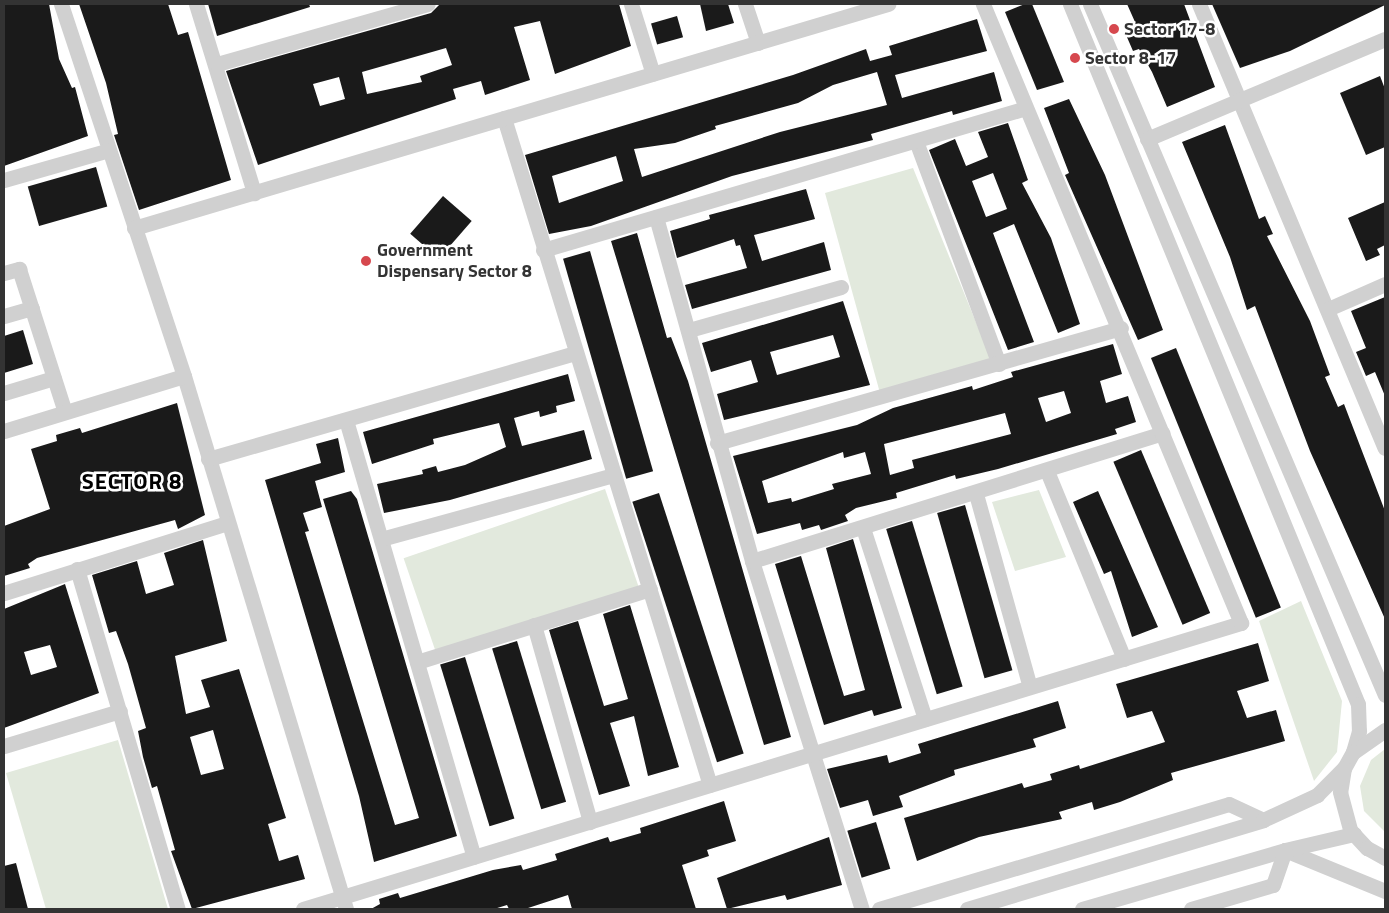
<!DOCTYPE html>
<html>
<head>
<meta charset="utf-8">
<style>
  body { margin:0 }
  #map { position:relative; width:1389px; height:913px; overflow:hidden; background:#fff; font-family:"Titillium Web",sans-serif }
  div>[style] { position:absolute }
  .green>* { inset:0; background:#e2e9dd; transform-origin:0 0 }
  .building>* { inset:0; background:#1a1a1a; transform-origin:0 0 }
  .minor>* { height:15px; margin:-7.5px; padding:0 7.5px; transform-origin:7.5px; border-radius:7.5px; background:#d0d0d0 }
  .dots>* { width:14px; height:14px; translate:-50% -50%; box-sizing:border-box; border:2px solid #fff; border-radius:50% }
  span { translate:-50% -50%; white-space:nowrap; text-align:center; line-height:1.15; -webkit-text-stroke:5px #fff; paint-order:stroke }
  .poi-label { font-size:18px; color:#333; font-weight:700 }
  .left { translate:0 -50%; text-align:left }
  .district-label { font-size:22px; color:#000; font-weight:700; letter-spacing:1px }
  .frame { position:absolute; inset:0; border:5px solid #333; pointer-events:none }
</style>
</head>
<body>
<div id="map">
  <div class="green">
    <div style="clip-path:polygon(913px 168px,991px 359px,880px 393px,825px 193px)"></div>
    <div style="left:605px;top:489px;width:103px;height:213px;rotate:71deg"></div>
    <div style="clip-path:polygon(1039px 490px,1066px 557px,1015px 571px,992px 502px)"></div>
    <div style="clip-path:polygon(1301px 601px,1342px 701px,1337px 752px,1314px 781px,1259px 621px)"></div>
    <div style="clip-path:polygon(118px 740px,168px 909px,46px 909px,6px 773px)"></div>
    <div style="clip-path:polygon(1385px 749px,1385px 832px,1364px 811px,1360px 786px,1371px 760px)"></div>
  </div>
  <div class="building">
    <div style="clip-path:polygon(4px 4px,49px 4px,59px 59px,72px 88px,75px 87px,88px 136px,4px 166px)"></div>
    <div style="clip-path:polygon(79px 4px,168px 4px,178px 35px,188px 32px,231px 180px,139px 210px,114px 135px,118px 134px,106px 83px)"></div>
    <div style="clip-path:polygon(208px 4px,309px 4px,310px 7px,217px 36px)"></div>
    <div style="clip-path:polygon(evenodd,440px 4px,619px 4px,631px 46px,555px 74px,540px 21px,514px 27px,530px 80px,485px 95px,481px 81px,453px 89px,456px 99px,258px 165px,226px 71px,431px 13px,440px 4px,446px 48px,452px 65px,420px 76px,422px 82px,367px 94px,362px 72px,446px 48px,440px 4px,339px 77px,345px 99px,320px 106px,313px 84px,339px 77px)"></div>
    <div style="clip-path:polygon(700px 4px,728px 4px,734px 23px,706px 31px)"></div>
    <div style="clip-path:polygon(1025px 4px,1032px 4px,1064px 82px,1037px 90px,1005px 12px)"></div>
    <div style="clip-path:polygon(1127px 4px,1184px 4px,1215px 87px,1167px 107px,1152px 72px,1139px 49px,1133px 51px,1123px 28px,1135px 22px)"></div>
    <div style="clip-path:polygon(1212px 4px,1385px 4px,1385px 5px,1290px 51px,1240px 68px)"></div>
    <div style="left:677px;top:16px;width:22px;height:27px;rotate:74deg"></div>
    <div style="clip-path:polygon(evenodd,977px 19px,987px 51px,895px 75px,902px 98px,994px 72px,1002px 101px,953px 115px,952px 111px,871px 134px,873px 140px,732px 176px,591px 226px,549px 234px,525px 155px,793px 75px,866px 49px,870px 61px,892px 55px,889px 46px,977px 19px,877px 72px,887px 105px,780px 132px,642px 177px,634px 149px,675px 143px,716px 129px,715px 126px,798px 103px,833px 85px,877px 72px,977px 19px,616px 156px,623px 181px,559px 203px,552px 176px,616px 156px)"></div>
    <div style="clip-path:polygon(1380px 76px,1385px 89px,1385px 147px,1366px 155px,1340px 93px)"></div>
    <div style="clip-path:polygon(1069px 99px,1105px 175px,1163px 330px,1138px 340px,1065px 175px,1069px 173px,1044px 108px)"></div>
    <div style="clip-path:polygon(evenodd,1008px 123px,1028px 180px,1022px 183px,1051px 238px,1080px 324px,1058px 333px,1014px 224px,993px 233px,1034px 342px,1008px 350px,929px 150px,955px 139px,966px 166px,988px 157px,978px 132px,1008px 123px,993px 173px,1007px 209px,986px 217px,972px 181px,993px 173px)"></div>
    <div style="clip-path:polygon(1225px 125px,1259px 219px,1265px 216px,1273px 234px,1267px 236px,1310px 321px,1330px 375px,1325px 377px,1338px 407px,1344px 404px,1385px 511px,1385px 619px,1310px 451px,1255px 306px,1247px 310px,1230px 257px,1182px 142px)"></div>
    <div style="left:96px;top:167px;width:41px;height:71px;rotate:74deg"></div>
    <div style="clip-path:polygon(806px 189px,815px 219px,754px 235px,762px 261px,824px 242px,831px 270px,692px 309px,685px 285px,747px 268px,740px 245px,736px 246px,734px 239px,677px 258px,670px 231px,710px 219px,709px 215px)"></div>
    <div style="left:443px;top:196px;width:38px;height:50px;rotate:41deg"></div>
    <div style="clip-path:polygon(1385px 202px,1385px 245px,1377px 249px,1380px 255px,1366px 261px,1348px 218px)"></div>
    <div style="clip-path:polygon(637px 233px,667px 338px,671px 337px,688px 381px,791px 737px,764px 745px,611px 241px)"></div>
    <div style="left:590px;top:251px;width:229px;height:28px;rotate:74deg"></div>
    <div style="clip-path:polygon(1385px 297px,1385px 396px,1375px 372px,1366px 376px,1356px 352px,1366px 348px,1351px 311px)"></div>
    <div style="clip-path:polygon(evenodd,843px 301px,870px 385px,724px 420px,717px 394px,758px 382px,751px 360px,711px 372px,702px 343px,843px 301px,833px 335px,840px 357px,777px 375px,770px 352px,833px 335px)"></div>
    <div style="clip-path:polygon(23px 330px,33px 364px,4px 373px,4px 336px)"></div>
    <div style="clip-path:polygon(evenodd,1113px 344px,1122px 374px,1100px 381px,1106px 403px,1128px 396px,1136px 422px,1115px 429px,1117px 434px,998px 469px,956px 479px,955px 475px,896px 493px,897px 498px,856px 508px,845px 515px,848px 521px,821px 530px,819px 525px,802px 530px,800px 523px,757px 534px,733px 456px,857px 425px,893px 408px,972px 386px,973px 390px,1013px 377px,1011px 372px,1113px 344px,1064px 391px,1071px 413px,1046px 422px,1038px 398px,1064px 391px,1113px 344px,1005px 413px,1011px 434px,912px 460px,914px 468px,890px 475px,884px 444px,1005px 413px,1113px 344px,843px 452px,844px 458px,865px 452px,871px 474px,832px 484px,834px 489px,792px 502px,791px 498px,768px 503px,762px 481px,843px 452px)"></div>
    <div style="left:1176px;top:348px;width:280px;height:27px;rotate:68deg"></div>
    <div style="clip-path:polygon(568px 374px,575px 401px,556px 406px,557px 412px,540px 417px,539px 411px,514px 418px,522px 446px,584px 430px,592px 459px,450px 500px,384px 513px,377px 484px,423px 474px,422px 470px,436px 466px,438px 472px,465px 465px,506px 447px,499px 423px,433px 439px,434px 444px,372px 464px,363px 432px)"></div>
    <div style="clip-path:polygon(177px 403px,205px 515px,178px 529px,175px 520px,37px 558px,28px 564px,30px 568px,4px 576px,4px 526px,50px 509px,31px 449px,57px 441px,56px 435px,80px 428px,82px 433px)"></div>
    <div style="clip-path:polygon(338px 438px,345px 472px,315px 481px,322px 507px,303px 513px,309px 531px,305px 532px,395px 825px,419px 818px,323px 499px,351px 491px,357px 499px,457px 836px,374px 862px,359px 796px,265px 480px,321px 463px,316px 444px)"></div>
    <div style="left:1141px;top:450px;width:177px;height:30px;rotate:67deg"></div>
    <div style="clip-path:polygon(1098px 491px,1158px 627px,1132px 637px,1111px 571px,1104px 574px,1073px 502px)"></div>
    <div style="left:659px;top:493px;width:274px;height:28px;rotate:72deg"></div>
    <div style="left:965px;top:505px;width:172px;height:29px;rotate:74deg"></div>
    <div style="left:912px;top:521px;width:173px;height:27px;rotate:73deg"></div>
    <div style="clip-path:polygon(853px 539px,902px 708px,874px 716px,872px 710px,824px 725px,775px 564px,801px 556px,844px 696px,865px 690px,826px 548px)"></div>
    <div style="clip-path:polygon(evenodd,203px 540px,227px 641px,175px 656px,186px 714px,210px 707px,201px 680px,239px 669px,286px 818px,268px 824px,279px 861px,298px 855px,305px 879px,192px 909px,171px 851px,175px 850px,157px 786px,152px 788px,143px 757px,138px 731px,146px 728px,128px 664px,116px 631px,109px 633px,92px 575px,137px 561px,146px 594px,174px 585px,164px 553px,203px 540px,213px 730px,224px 769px,201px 775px,190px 737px,213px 730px)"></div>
    <div style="clip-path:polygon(evenodd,65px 584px,99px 693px,4px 728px,4px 609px,65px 584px,50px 645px,57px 667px,31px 675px,24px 652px,50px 645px)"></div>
    <div style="clip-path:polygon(630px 605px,679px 767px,648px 776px,634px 716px,610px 723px,630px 786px,599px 795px,549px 630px,578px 621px,604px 706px,628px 699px,603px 614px)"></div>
    <div style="left:517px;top:641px;width:168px;height:26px;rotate:73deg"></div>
    <div style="clip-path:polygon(1258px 643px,1269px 681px,1237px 691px,1247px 718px,1276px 710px,1285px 741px,1171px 773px,1173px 780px,1120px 802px,1094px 810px,1092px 802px,1059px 812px,1062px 819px,979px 837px,917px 861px,904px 818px,1022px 783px,1024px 788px,1052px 780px,1050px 774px,1079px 765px,1080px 769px,1165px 742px,1152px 711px,1127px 718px,1116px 684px)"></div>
    <div style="left:465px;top:657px;width:169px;height:26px;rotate:73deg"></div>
    <div style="clip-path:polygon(1058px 701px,1066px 728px,1033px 739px,1036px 747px,954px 770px,955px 775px,899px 796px,903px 807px,873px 816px,868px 800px,840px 808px,827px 769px,887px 755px,889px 763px,921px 753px,918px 744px)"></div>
    <div style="clip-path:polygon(724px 801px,736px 841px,707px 850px,709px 856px,682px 865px,696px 909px,572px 909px,568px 895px,525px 909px,509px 909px,507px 905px,494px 909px,371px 909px,380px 904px,379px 899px,398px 893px,400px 898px,493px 870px,521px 865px,523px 870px,557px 860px,555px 854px,608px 837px,610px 842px,641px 833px,640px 828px)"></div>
    <div style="left:876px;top:822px;width:49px;height:30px;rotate:73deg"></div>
    <div style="clip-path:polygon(829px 837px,842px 885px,787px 900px,785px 895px,727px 909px,717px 878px)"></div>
    <div style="clip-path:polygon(16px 863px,28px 909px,4px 909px,4px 866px)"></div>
  </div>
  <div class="minor">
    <div style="left:61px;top:4px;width:392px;rotate:71.7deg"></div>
    <div style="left:184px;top:376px;width:557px;rotate:73.09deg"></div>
    <div style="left:196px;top:4px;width:198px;rotate:72.9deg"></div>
    <div style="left:631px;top:4px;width:73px;rotate:72.6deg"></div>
    <div style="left:745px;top:4px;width:41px;rotate:71.6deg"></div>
    <div style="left:1070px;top:4px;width:757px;rotate:67.64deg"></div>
    <div style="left:1358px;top:704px;width:27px;rotate:88deg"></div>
    <div style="left:1359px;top:731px;width:22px;rotate:106deg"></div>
    <div style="left:1090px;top:4px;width:751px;rotate:66.88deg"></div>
    <div style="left:1199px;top:4px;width:481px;rotate:67.3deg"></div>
    <div style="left:217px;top:64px;width:219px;rotate:-15.9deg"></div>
    <div style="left:504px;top:118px;width:698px;rotate:72.84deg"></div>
    <div style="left:1147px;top:139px;width:258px;rotate:-22.8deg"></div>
    <div style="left:916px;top:141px;width:238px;rotate:69.6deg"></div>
    <div style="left:4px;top:180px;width:109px;rotate:-15.9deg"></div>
    <div style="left:656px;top:217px;width:357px;rotate:74.4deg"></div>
    <div style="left:752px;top:561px;width:365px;rotate:72.5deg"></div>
    <div style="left:134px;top:228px;width:787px;rotate:-16.55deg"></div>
    <div style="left:543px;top:250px;width:503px;rotate:-16.38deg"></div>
    <div style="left:4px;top:273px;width:16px;rotate:-15deg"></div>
    <div style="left:19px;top:269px;width:150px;rotate:72.2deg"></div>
    <div style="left:1328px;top:309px;width:62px;rotate:-23.7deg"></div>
    <div style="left:4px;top:316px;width:29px;rotate:-16deg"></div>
    <div style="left:689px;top:330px;width:158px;rotate:-15.8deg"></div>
    <div style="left:4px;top:393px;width:52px;rotate:-16.7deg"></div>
    <div style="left:346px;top:420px;width:455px;rotate:73.7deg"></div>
    <div style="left:4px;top:431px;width:188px;rotate:-17deg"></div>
    <div style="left:717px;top:443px;width:420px;rotate:-15.9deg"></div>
    <div style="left:208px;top:459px;width:383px;rotate:-16.1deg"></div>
    <div style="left:1047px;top:471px;width:203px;rotate:67.7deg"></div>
    <div style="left:976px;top:494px;width:200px;rotate:74.4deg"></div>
    <div style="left:863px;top:528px;width:201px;rotate:72deg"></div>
    <div style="left:381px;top:539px;width:242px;rotate:-15.4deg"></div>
    <div style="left:752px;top:561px;width:430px;rotate:-17.3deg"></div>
    <div style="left:77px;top:569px;width:355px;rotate:73.5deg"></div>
    <div style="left:4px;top:593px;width:234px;rotate:-17.4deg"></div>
    <div style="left:534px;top:625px;width:205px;rotate:74.1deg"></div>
    <div style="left:417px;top:662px;width:244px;rotate:-17.4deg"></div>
    <div style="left:1385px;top:730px;width:39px;rotate:145deg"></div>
    <div style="left:1353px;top:752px;width:18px;rotate:119deg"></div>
    <div style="left:1344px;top:768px;width:24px;rotate:99deg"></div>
    <div style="left:1340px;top:792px;width:39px;rotate:75deg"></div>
    <div style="left:1350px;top:830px;width:25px;rotate:47deg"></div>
    <div style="left:1367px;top:848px;width:21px;rotate:29deg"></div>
    <div style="left:4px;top:746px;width:121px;rotate:-16.8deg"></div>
    <div style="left:1285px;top:850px;width:108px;rotate:22.3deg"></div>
    <div style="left:303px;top:909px;width:981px;rotate:-16.96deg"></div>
    <div style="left:1241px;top:623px;width:671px;rotate:-112.63deg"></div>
    <div style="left:879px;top:909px;width:365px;rotate:-16.7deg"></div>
    <div style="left:1229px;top:804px;width:38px;rotate:25deg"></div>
    <div style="left:967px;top:909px;width:309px;rotate:-16.7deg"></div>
    <div style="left:1263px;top:820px;width:60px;rotate:-24.8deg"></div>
    <div style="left:1317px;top:795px;width:38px;rotate:-45deg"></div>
    <div style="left:1082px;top:909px;width:211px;rotate:-16.2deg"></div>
    <div style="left:1285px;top:850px;width:71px;rotate:-13.1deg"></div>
    <div style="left:1191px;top:909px;width:85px;rotate:-16.3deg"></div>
    <div style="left:1273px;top:885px;width:37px;rotate:-71deg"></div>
  </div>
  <div class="dots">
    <div style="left:1114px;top:29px;background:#d6484e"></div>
    <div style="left:1075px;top:58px;background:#d6484e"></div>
    <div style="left:366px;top:261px;background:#d6484e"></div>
  </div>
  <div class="poi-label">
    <span class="left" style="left:1124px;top:29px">Sector 17-8</span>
    <span class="left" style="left:1085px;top:58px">Sector 8-17</span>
    <span class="left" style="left:377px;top:261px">Government<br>Dispensary Sector 8</span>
  </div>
  <div class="district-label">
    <span style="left:132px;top:482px">SECTOR 8</span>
  </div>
  <div class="frame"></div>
</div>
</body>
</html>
